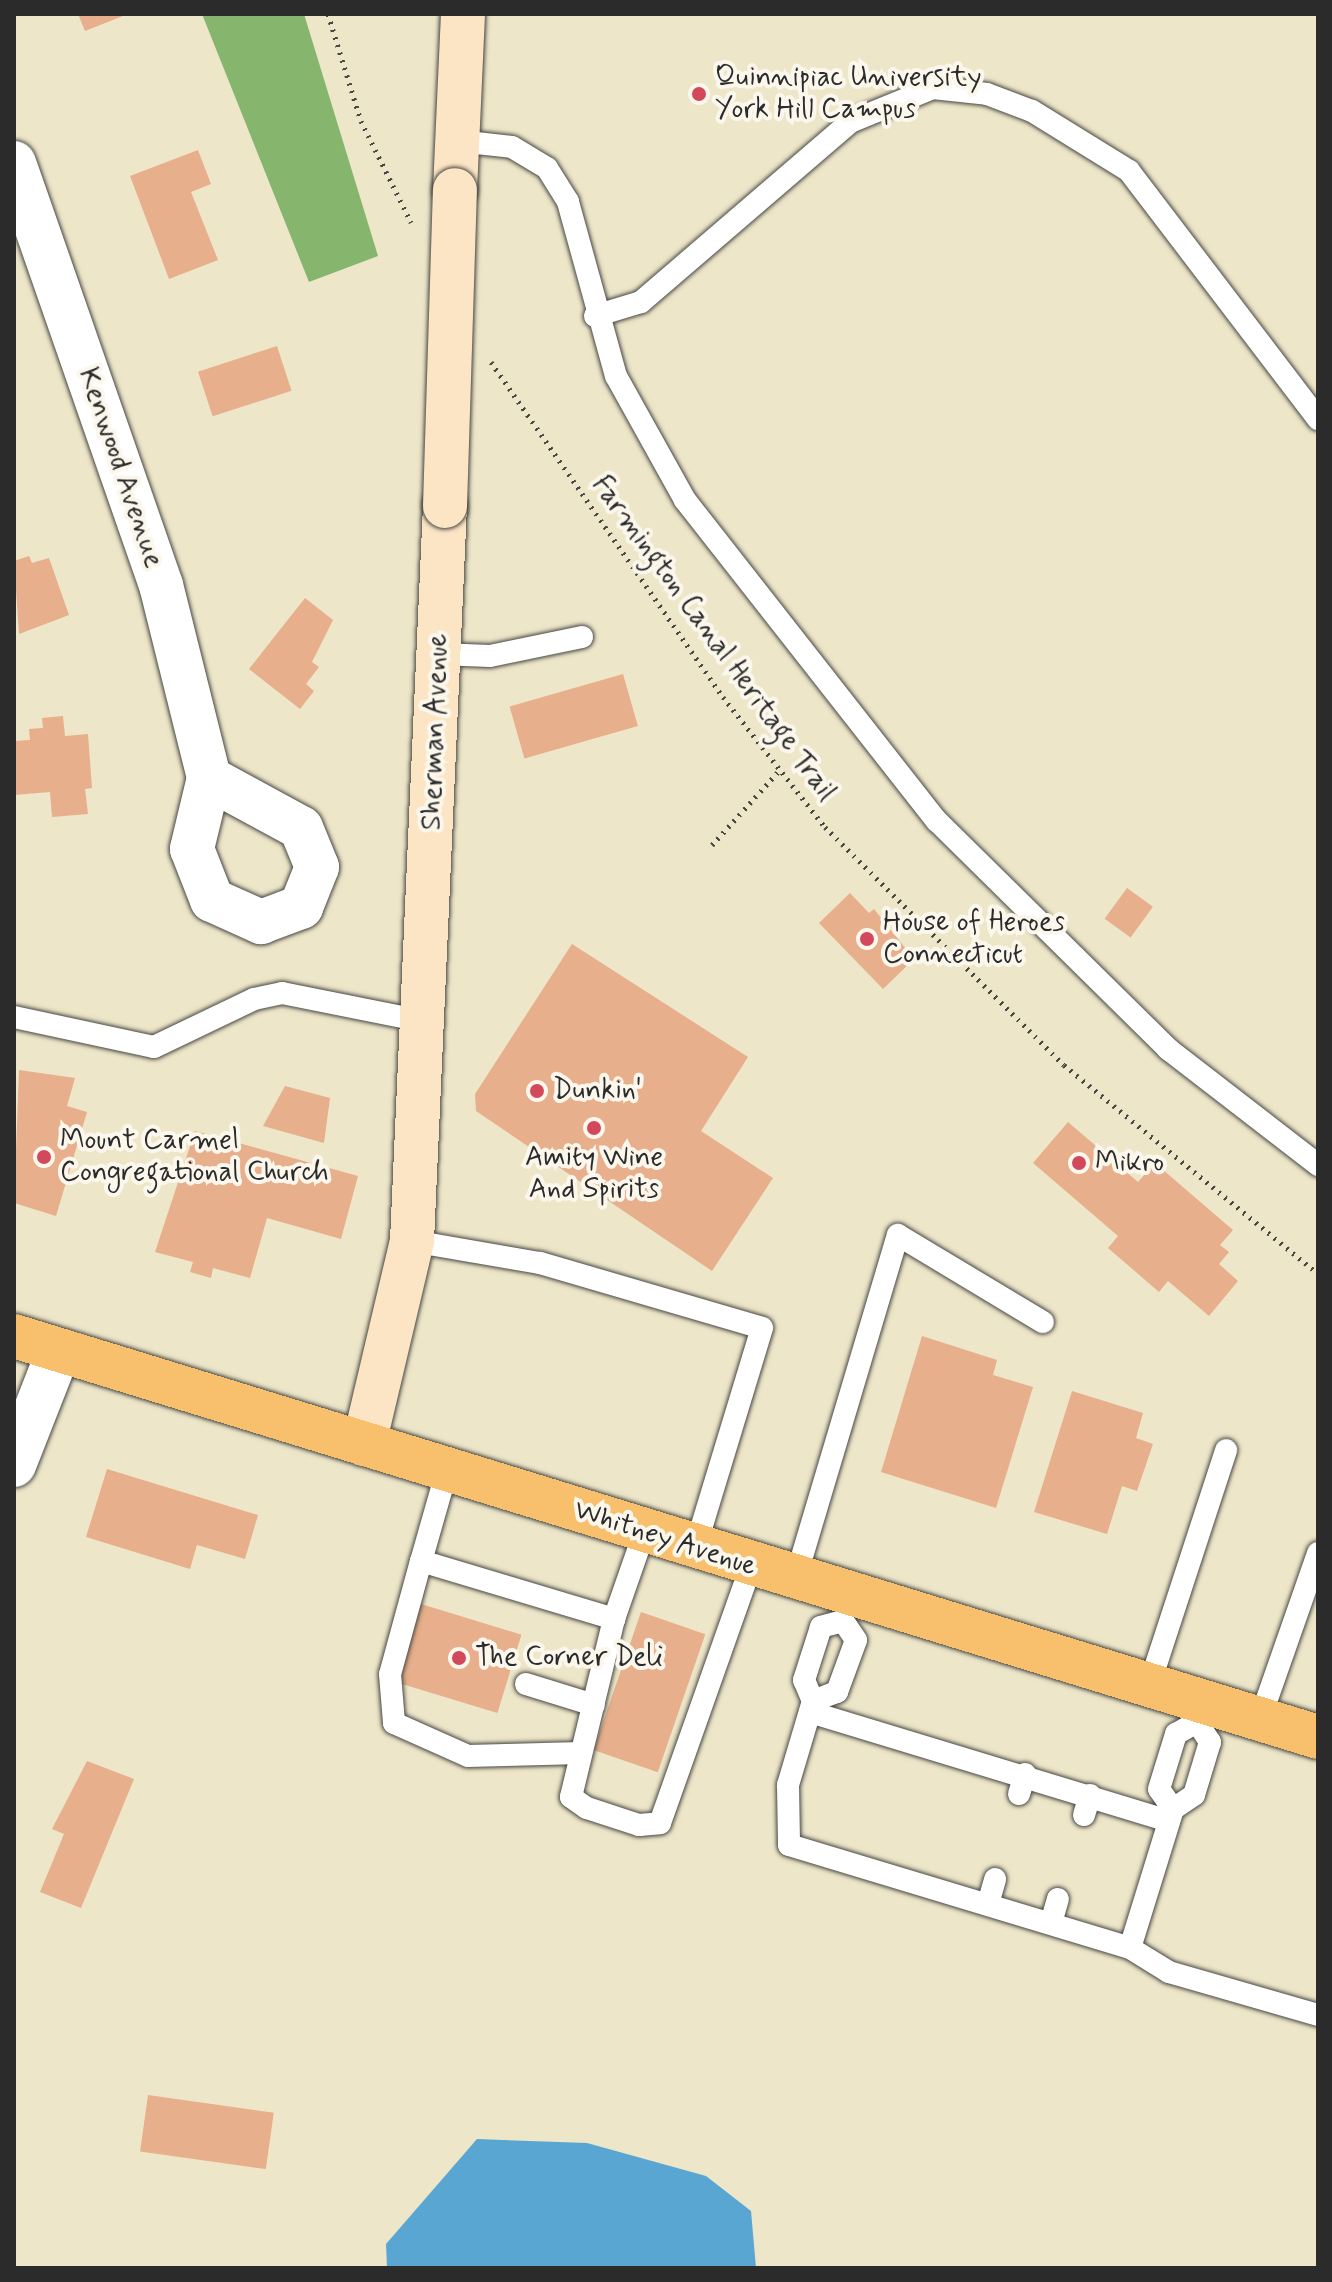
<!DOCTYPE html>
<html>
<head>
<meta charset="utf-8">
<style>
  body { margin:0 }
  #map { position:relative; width:1332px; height:2282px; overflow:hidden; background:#ede6c9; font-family:Mynerve,sans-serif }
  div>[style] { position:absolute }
  .forest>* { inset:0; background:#86b56d }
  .water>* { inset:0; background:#59a6d2 }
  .building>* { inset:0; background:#e7af8b; transform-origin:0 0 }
  .path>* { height:5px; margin-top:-2.5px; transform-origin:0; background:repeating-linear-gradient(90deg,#484743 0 2px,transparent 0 8px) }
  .roads { filter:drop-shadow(0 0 2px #484743) drop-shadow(0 0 2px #484743) }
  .lane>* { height:22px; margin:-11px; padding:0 11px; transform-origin:11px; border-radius:11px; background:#fff }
  .street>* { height:44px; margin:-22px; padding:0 22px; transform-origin:22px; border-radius:22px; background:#fff }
  .secondary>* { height:44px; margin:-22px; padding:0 22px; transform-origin:22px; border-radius:22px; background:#fce5c4 }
  .highway>* { height:44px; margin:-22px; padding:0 22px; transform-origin:22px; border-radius:22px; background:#f8bf6c }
  .bridges { filter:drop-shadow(0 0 2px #484743) drop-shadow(0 0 2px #484743) }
  .secondary-bridge>* { height:44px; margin:-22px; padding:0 22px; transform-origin:22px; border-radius:22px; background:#fce5c4 }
  .dots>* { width:22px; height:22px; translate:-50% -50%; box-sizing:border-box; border:4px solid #fbf7ec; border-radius:50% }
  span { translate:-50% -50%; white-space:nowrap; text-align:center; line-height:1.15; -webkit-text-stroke:8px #fbf7ec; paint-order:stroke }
  .poi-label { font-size:28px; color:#2b2b2b }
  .left { translate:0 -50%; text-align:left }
  .street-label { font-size:28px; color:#2b2b2b }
  .frame { position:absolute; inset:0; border:16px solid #2b2b2b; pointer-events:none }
</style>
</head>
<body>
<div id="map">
  <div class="forest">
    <div style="clip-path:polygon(202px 14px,304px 14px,378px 256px,309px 282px)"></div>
  </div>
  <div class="water">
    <div style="clip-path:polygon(477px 2139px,587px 2143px,706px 2176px,751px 2211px,756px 2268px,387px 2268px,386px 2244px)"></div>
  </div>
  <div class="building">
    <div style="clip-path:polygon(78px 14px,128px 14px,85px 31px)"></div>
    <div style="clip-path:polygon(198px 150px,211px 184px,191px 192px,218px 260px,169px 279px,130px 176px)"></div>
    <div style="left:277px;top:346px;width:47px;height:83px;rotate:72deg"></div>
    <div style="clip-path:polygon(29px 556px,32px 563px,49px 558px,69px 615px,19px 634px,14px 561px)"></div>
    <div style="clip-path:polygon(305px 598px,333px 620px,312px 662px,319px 667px,306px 684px,314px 691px,300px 709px,249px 669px)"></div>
    <div style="left:623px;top:674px;width:54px;height:118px;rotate:74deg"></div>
    <div style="clip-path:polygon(63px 716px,65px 736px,88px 734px,92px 788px,85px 789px,88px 814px,52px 817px,50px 792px,14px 795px,14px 741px,30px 740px,29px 729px,43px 728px,42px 718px)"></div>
    <div style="left:1127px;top:888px;width:32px;height:38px;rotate:36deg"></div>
    <div style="clip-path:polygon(850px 893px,869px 913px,874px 909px,914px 959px,883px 989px,819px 923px)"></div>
    <div style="clip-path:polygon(572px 944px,748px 1057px,701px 1131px,773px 1178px,712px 1271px,476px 1111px,475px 1094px)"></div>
    <div style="clip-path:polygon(19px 1070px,75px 1078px,67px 1106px,87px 1112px,56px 1216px,14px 1203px)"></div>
    <div style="clip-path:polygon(285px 1086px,330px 1098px,324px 1143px,263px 1126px)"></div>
    <div style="clip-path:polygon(1068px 1122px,1138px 1182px,1155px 1163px,1233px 1230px,1220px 1245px,1229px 1252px,1219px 1264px,1238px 1281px,1209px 1316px,1168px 1281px,1159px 1292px,1108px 1248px,1118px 1236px,1033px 1163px)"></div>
    <div style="clip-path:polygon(195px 1131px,358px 1176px,341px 1239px,267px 1218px,250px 1278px,213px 1268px,211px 1278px,190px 1272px,193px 1262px,155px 1252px)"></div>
    <div style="clip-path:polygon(922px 1336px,997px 1360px,993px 1375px,1033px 1387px,996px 1508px,881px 1472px)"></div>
    <div style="clip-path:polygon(1072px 1391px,1143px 1413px,1136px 1438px,1153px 1444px,1137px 1491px,1122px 1486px,1107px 1534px,1034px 1512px)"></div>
    <div style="clip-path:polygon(107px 1469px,258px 1515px,245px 1559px,197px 1545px,190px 1569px,86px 1537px)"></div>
    <div style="left:421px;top:1604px;width:105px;height:82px;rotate:17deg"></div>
    <div style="left:641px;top:1612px;width:68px;height:146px;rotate:19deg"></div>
    <div style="clip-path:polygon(87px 1761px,134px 1779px,81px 1908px,40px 1892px,64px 1834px,52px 1829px)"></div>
    <div style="left:148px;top:2095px;width:127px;height:57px;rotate:8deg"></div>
  </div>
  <div class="path">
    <div style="left:328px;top:14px;width:112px;rotate:72.9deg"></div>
    <div style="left:361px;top:121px;width:113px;rotate:63.7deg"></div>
    <div style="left:491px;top:362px;width:407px;rotate:55.3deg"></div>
    <div style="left:723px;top:697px;width:165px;rotate:51.9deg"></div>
    <div style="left:825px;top:827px;width:337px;rotate:44.9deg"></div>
    <div style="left:1064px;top:1065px;width:329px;rotate:39.4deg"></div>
    <div style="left:712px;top:845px;width:98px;rotate:-47.9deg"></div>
  </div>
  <div class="roads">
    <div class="lane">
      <div style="left:458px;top:141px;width:54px;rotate:6.3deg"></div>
      <div style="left:512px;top:147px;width:41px;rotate:31deg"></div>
      <div style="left:547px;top:168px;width:40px;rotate:58deg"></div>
      <div style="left:568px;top:202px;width:180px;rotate:74.6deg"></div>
      <div style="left:616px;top:376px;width:142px;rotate:60.9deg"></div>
      <div style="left:685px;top:500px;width:408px;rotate:51.9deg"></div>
      <div style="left:937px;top:821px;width:325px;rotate:44.6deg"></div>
      <div style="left:1168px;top:1049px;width:190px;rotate:37.7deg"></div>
      <div style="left:595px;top:316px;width:48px;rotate:-16.9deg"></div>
      <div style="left:641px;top:302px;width:276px;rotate:-40.7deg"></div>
      <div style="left:850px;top:122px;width:90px;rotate:-22.3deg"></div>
      <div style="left:933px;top:88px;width:54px;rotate:6.3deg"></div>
      <div style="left:987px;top:94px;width:48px;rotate:20.7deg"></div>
      <div style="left:1032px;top:111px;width:114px;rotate:31.7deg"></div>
      <div style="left:1129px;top:171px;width:312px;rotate:52.7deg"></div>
      <div style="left:439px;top:654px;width:51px;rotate:2.2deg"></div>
      <div style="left:490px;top:656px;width:94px;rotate:-11.7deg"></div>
      <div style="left:14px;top:1017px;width:143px;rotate:12.1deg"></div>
      <div style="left:154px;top:1047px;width:111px;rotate:-25.6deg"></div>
      <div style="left:254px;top:999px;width:29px;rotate:-12deg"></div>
      <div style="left:282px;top:993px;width:148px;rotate:11.3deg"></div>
      <div style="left:412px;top:1241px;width:130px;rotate:9.8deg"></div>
      <div style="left:540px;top:1263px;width:231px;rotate:16.3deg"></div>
      <div style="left:762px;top:1328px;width:231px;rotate:106.9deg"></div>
      <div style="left:447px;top:1470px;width:95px;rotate:105.9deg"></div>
      <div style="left:421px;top:1561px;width:202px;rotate:16.7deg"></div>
      <div style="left:644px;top:1533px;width:91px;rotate:109.2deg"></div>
      <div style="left:614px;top:1619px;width:183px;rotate:103.6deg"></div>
      <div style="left:571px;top:1797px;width:19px;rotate:35deg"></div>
      <div style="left:587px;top:1808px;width:55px;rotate:18.1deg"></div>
      <div style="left:639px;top:1825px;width:21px;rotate:-5deg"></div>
      <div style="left:660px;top:1823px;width:273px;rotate:-70.5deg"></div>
      <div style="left:421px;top:1561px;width:117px;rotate:105.3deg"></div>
      <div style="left:390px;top:1674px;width:49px;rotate:85.3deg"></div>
      <div style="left:394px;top:1723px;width:81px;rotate:24deg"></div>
      <div style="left:468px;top:1756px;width:113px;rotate:-1.5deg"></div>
      <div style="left:795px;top:1580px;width:360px;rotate:-73.4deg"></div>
      <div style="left:898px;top:1235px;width:169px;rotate:31deg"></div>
      <div style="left:1150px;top:1683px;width:245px;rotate:-71.9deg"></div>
      <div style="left:526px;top:1684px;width:71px;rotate:17.2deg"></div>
      <div style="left:813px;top:1701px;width:26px;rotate:-21deg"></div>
      <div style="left:837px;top:1692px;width:55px;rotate:-69.9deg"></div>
      <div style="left:856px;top:1640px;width:23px;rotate:-124deg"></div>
      <div style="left:843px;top:1621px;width:23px;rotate:165deg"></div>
      <div style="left:821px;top:1627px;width:56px;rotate:107.8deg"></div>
      <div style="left:804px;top:1680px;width:23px;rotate:67deg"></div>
      <div style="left:813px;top:1701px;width:88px;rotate:106.6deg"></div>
      <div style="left:788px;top:1785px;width:60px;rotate:89deg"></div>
      <div style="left:789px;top:1845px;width:356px;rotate:16.8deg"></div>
      <div style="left:1130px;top:1948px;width:145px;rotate:-72.8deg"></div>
      <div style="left:810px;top:1712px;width:375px;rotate:16.9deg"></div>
      <div style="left:1260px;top:1719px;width:176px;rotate:-70.7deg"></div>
      <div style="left:1197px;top:1722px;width:24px;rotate:57deg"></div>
      <div style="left:1210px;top:1742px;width:55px;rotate:106.8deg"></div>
      <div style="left:1194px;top:1795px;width:25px;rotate:146deg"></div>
      <div style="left:1173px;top:1809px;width:24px;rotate:-125deg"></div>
      <div style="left:1159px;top:1789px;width:58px;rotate:-72.8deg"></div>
      <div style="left:1176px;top:1734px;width:24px;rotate:-30deg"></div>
      <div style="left:1197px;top:1722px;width:22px;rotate:-72deg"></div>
      <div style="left:1019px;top:1794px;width:21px;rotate:-73deg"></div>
      <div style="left:1084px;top:1815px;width:21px;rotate:-73deg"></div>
      <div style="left:988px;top:1904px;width:26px;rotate:-74deg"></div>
      <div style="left:1051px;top:1923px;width:25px;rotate:-74deg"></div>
      <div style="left:1130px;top:1948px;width:46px;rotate:31.6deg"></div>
      <div style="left:1169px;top:1972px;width:155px;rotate:16.1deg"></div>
    </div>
    <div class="street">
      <div style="left:14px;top:163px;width:447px;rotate:70.8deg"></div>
      <div style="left:161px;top:585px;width:199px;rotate:76deg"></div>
      <div style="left:209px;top:778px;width:73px;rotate:103.5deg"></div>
      <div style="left:192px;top:849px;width:55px;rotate:68.6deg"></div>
      <div style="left:212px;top:900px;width:54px;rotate:24.2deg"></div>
      <div style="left:261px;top:922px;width:43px;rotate:-20.6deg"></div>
      <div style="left:301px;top:907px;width:43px;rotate:-68.2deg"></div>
      <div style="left:317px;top:867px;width:42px;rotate:-112.3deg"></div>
      <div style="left:301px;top:828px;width:105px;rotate:-151.5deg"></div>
      <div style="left:14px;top:1465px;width:123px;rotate:-68.6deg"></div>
    </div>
    <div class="secondary">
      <div style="left:455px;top:190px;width:176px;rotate:-87.4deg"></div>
      <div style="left:364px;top:1444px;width:209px;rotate:-76.7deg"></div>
      <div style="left:412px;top:1241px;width:736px;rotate:-87.43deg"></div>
    </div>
    <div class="highway">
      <div style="left:14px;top:1336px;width:1364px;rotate:17.09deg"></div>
    </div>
  </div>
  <div class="bridges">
    <div class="secondary-bridge">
      <div style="left:445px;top:506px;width:316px;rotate:-88.2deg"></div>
    </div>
  </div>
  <div class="dots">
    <div style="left:699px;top:94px;background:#d1495b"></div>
    <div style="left:867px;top:939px;background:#d1495b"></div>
    <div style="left:537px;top:1091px;background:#d1495b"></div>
    <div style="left:594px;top:1128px;background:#d1495b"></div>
    <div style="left:44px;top:1157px;background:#d1495b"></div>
    <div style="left:1079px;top:1163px;background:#d1495b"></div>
    <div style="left:459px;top:1658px;background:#d1495b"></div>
  </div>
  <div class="poi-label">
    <span class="left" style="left:715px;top:94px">Quinnipiac University<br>York Hill Campus</span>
    <span class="left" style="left:883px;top:939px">House of Heroes<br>Connecticut</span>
    <span class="left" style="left:553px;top:1091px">Dunkin'</span>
    <span class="left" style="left:60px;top:1157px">Mount Carmel<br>Congregational Church</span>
    <span style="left:594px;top:1174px">Amity Wine<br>And Spirits</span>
    <span class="left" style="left:1095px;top:1163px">Mikro</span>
    <span class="left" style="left:475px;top:1658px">The Corner Deli</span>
  </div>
  <div class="street-label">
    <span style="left:120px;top:468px;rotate:71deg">Kenwood Avenue</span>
    <span style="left:713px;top:639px;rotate:54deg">Farmington Canal Heritage Trail</span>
    <span style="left:436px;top:732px;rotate:-88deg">Sherman Avenue</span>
    <span style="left:665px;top:1539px;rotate:18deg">Whitney Avenue</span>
  </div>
  <div class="frame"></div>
</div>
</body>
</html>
